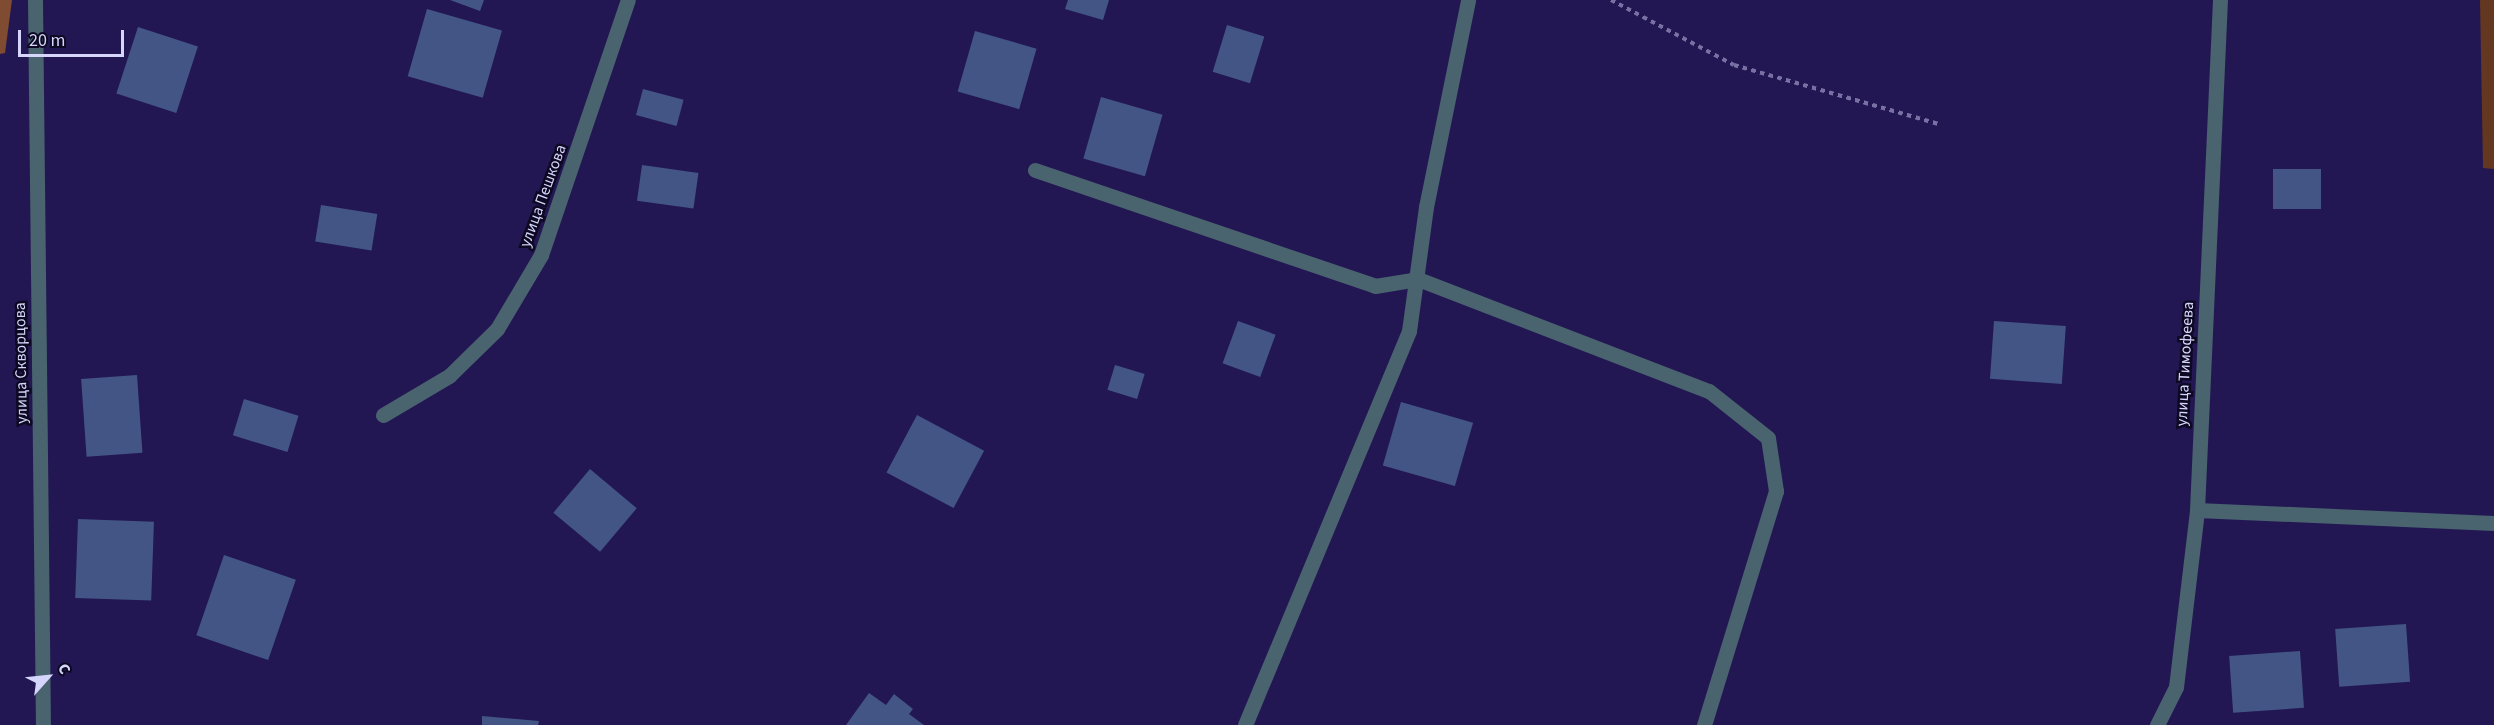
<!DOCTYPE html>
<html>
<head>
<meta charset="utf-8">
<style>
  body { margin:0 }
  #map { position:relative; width:2494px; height:725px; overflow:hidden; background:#231753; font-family:"Source Sans 3",sans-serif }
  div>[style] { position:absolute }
  .green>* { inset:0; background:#643720 }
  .forest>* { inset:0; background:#7f4b31 }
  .building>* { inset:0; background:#425585; transform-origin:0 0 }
  .path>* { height:4px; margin-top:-2px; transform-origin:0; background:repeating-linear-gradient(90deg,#7871a3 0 4.5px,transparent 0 9px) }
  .minor>* { height:15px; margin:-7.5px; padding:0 7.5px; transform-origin:7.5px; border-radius:7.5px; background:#49636f }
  span { translate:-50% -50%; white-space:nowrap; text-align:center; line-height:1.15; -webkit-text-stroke:5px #0d0922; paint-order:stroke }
  .street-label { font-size:16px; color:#d6d5fb }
  .north { position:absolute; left:18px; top:647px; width:60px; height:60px; -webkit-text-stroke:4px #0d0922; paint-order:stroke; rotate:63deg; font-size:16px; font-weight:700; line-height:24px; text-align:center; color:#d6d5fb }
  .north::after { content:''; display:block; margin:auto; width:21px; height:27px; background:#d6d5fb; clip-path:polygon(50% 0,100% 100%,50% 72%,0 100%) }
  .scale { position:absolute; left:18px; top:30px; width:106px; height:27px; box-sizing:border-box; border:3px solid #d6d5fb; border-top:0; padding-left:8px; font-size:18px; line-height:21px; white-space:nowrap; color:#d6d5fb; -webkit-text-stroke:4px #0d0922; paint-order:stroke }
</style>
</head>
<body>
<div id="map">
  <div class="green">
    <div style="clip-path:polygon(2480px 0,2494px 0,2494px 169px,2483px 168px)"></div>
  </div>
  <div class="forest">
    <div style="clip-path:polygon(0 0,12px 0,5px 53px,0 54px)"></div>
  </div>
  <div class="building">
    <div style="clip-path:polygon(450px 0,484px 0,480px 11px)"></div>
    <div style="clip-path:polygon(1068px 0,1109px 0,1103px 20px,1065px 9px)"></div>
    <div style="left:427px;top:9px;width:78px;height:70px;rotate:16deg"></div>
    <div style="left:1227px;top:25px;width:39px;height:49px;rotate:17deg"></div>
    <div style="left:138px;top:27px;width:63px;height:70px;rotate:18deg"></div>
    <div style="left:975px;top:31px;width:64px;height:63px;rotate:16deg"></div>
    <div style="left:643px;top:89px;width:42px;height:27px;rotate:15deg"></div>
    <div style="left:1101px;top:97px;width:64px;height:64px;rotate:16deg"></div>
    <div style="left:642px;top:165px;width:57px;height:36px;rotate:8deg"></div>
    <div style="left:2273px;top:169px;width:48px;height:40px"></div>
    <div style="left:321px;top:205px;width:57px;height:37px;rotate:9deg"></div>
    <div style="left:1238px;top:321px;width:40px;height:45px;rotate:20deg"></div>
    <div style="left:1994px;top:321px;width:72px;height:58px;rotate:4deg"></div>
    <div style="left:1115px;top:365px;width:31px;height:26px;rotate:17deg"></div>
    <div style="left:137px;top:375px;width:78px;height:56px;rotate:86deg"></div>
    <div style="left:244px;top:399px;width:57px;height:38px;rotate:17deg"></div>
    <div style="left:1401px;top:402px;width:75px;height:66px;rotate:16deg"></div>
    <div style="left:917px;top:415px;width:76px;height:65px;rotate:28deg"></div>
    <div style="left:590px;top:469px;width:61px;height:57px;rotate:40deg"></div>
    <div style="left:78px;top:519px;width:76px;height:79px;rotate:2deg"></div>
    <div style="left:224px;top:555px;width:76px;height:85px;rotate:19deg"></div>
    <div style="left:2406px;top:624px;width:58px;height:71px;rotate:86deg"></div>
    <div style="left:2300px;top:651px;width:57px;height:71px;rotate:86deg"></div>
    <div style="clip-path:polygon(869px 693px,886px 705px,894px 694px,913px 709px,909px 714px,924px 725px,846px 725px)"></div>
    <div style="clip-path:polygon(482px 716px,539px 721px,538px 725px,482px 725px)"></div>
  </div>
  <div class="path">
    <div style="left:1611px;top:0;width:139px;rotate:27.9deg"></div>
    <div style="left:1734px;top:65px;width:212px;rotate:16.1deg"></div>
  </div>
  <div class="minor">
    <div style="left:35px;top:0;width:725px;rotate:89.37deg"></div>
    <div style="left:1035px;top:170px;width:359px;rotate:18.8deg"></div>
    <div style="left:1375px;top:286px;width:44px;rotate:-9.2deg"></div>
    <div style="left:1418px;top:279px;width:312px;rotate:21.1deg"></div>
    <div style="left:1709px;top:391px;width:75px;rotate:38.5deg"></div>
    <div style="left:1768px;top:438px;width:54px;rotate:81.4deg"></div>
    <div style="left:1776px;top:491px;width:245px;rotate:107.1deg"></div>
    <div style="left:383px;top:415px;width:77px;rotate:-30.6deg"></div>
    <div style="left:449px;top:376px;width:67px;rotate:-44.4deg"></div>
    <div style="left:497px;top:329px;width:86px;rotate:-59.3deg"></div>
    <div style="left:541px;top:255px;width:269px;rotate:-71.2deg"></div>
    <div style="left:2197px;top:510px;width:297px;rotate:2.5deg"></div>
    <div style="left:1245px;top:725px;width:427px;rotate:-67.4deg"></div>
    <div style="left:1409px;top:331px;width:125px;rotate:-82.2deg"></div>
    <div style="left:1426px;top:207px;width:211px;rotate:-78.5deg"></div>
    <div style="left:2157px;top:725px;width:42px;rotate:-63.4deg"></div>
    <div style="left:2176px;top:687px;width:178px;rotate:-83.2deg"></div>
    <div style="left:2197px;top:510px;width:511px;rotate:-87.42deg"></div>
  </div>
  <div class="street-label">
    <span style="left:543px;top:196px;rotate:-70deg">улица Пешкова</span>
    <span style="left:21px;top:363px;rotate:-91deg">улица Скворцова</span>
    <span style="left:2185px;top:364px;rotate:-87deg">улица Тимофеева</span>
  </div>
  <div class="north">С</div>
  <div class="scale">20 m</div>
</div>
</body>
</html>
